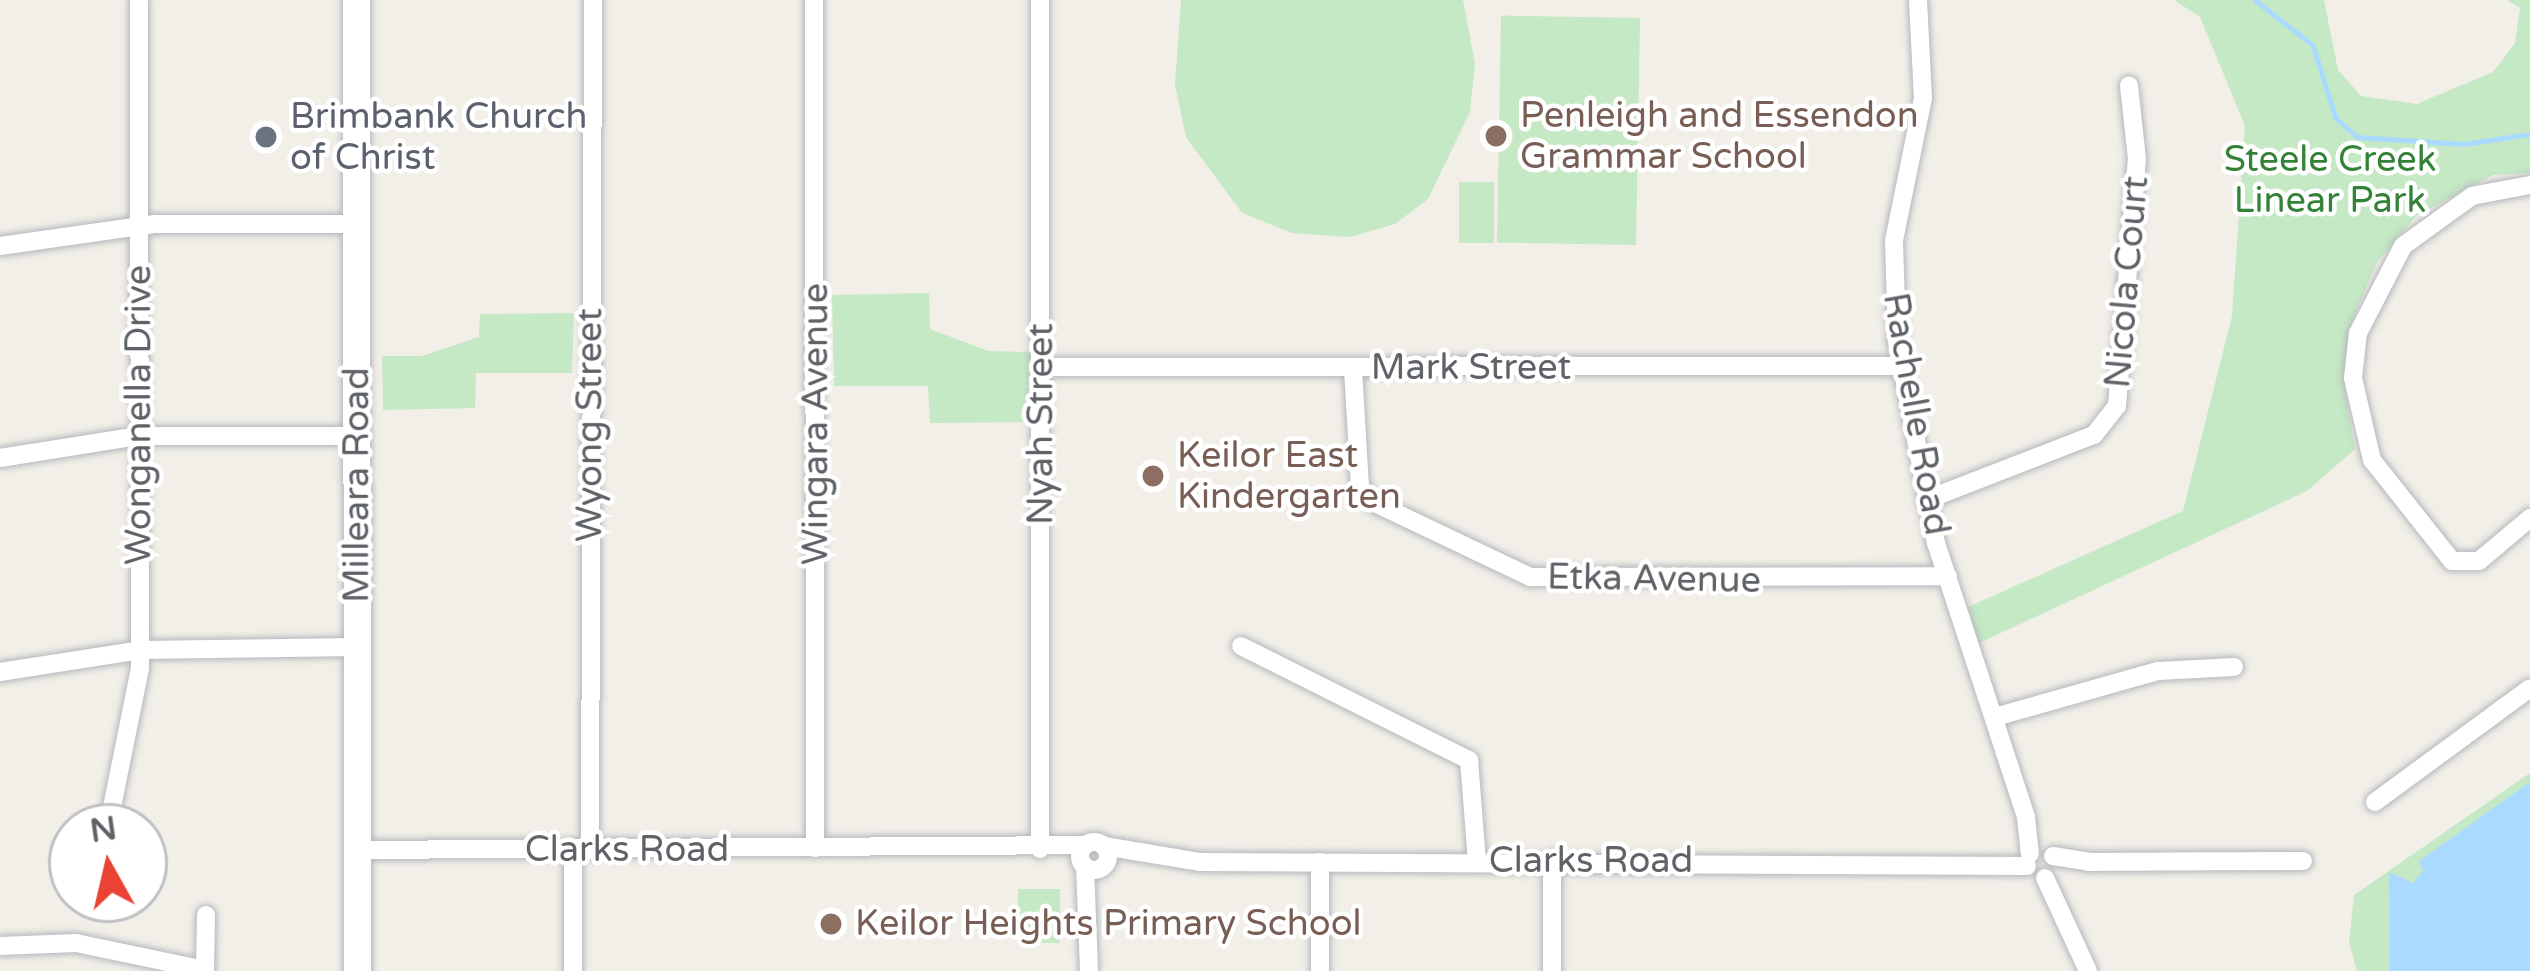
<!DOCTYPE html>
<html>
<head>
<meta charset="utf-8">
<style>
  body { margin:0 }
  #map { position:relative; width:2530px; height:971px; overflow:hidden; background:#f1efe8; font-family:"Varela Round",sans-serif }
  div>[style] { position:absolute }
  .green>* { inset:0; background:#c5e8c5; transform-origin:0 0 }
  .water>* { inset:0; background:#aadaff }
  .stream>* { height:4.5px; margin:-2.25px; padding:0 2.25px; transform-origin:2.25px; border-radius:2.25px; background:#aadaff }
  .roads { filter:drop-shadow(0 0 3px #b5b8bc) drop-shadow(0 0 3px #b5b8bc) }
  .street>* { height:18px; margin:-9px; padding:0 9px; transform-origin:9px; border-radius:9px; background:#fff }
  .street>.ring { margin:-9px; padding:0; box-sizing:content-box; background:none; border:18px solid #fff; border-radius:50% }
  .secondary>* { height:27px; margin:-13.5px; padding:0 13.5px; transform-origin:13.5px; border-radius:13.5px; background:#fff }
  .dots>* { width:33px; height:33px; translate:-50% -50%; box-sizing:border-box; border:6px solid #fff; border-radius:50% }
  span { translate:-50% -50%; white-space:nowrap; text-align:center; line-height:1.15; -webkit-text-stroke:9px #fff; paint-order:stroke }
  .education-label { font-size:36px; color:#785e54 }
  .left { translate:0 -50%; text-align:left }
  .worship-label { font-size:36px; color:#5b616d }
  .park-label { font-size:36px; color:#348238 }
  .street-label { font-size:36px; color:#5f6368 }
  .north { position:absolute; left:48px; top:803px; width:120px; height:120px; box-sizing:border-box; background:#fff; border:3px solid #bfc1c3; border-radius:50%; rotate:352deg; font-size:33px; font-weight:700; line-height:48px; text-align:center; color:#5f6368 }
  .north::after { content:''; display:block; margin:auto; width:42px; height:54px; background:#ea4335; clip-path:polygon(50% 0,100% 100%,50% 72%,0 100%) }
</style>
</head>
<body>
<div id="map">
  <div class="green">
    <div style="clip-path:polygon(1181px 0,1463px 0,1475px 64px,1470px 112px,1428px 199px,1395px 224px,1350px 237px,1292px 233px,1242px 213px,1186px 137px,1175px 84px)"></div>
    <div style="clip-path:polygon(2174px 0,2324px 0,2338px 70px,2361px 96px,2417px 104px,2493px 72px,2515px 43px,2520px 8px,2507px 0,2530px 0,2530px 173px,2493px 175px,2416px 216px,2377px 262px,2352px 321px,2345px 391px,2355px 449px,2307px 491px,1979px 643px,1968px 607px,2183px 511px,2232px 316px,2245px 126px,2200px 17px)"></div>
    <div style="left:1640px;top:18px;width:227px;height:139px;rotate:91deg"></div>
    <div style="left:1459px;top:182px;width:35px;height:61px"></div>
    <div style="clip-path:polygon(929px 293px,930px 329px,988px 351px,1031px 352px,1032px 422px,930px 423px,928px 386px,834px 386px,832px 295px)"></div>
    <div style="clip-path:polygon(574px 313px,572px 373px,476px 373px,475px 408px,383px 410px,382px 356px,422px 356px,479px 337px,480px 314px)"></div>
    <div style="clip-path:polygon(2530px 773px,2530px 971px,2357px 971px,2349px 942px,2354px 895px)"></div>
    <div style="left:1018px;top:889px;width:42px;height:54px"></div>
  </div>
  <div class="water">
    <div style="clip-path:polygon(2530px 782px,2530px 971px,2390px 971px,2389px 872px,2413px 883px,2423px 871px,2419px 861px)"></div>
  </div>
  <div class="stream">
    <div style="left:2255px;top:0;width:73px;rotate:37.8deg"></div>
    <div style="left:2313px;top:45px;width:77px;rotate:72.5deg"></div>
    <div style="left:2336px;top:118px;width:28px;rotate:42deg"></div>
    <div style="left:2357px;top:137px;width:108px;rotate:3.7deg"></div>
    <div style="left:2465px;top:144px;width:66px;rotate:-8.7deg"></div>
  </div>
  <div class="roads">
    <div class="street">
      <div style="left:814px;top:0;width:848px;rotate:89.93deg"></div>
      <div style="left:1040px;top:0;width:849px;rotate:90deg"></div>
      <div style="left:1918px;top:0;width:98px;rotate:87.1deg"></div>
      <div style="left:1923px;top:98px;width:146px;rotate:101.5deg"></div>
      <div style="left:1894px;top:241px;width:100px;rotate:88.3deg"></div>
      <div style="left:1897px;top:341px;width:206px;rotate:79.1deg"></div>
      <div style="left:1936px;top:543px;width:288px;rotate:71.8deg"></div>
      <div style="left:2026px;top:817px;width:37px;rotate:84deg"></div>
      <div style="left:2530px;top:185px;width:59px;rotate:169.3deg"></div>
      <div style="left:2472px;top:196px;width:85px;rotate:144.1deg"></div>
      <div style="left:2403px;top:246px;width:98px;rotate:117.3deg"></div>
      <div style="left:2358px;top:333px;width:45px;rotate:96.3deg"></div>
      <div style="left:2353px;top:378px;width:84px;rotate:77deg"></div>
      <div style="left:2372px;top:460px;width:129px;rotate:51.6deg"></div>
      <div style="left:2452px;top:561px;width:27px"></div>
      <div style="left:2479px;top:561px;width:67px;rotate:-40.1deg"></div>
      <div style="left:0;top:246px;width:157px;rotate:-8.1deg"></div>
      <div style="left:155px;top:224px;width:201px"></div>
      <div style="left:1040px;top:367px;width:862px;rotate:-0.07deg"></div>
      <div style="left:1353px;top:369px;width:119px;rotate:86.6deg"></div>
      <div style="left:1360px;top:488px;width:21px;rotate:45deg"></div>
      <div style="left:1375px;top:503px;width:172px;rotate:25.5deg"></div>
      <div style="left:1530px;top:577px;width:418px;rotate:-0.1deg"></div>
      <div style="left:0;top:458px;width:141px;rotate:-9deg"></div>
      <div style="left:139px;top:436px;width:218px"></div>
      <div style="left:1926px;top:500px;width:180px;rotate:-21.2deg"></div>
      <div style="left:2094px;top:435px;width:37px;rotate:-52deg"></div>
      <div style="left:2117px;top:406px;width:248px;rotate:-85.4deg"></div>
      <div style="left:2137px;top:159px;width:74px;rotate:-96.2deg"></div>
      <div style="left:1241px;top:646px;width:255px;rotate:26.6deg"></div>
      <div style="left:1469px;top:760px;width:101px;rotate:85.5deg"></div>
      <div style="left:0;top:672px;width:142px;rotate:-8.9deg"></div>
      <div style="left:140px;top:650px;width:217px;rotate:-0.8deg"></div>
      <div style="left:1995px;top:717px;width:169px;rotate:-15.8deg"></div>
      <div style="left:2158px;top:671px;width:76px;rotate:-3deg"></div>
      <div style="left:2375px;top:802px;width:192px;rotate:-36.3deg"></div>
      <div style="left:108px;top:827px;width:161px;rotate:-78.6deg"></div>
      <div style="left:140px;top:669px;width:669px;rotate:-90.09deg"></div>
      <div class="ring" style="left:1080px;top:842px;width:10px;height:10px"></div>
      <div style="left:1104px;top:846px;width:98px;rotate:9.4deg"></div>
      <div style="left:1201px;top:862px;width:826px;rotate:0.28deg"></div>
      <div style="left:357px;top:850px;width:728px;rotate:-0.39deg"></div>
      <div style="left:573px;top:850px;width:121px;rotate:90deg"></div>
      <div style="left:590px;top:850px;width:850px;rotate:-89.8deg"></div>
      <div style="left:2053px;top:856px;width:36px;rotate:9deg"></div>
      <div style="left:2089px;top:862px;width:214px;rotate:-0.3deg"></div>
      <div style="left:1085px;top:866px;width:105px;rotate:87.8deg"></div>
      <div style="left:2045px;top:878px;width:102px;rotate:65.2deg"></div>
      <div style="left:0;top:946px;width:76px;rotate:-2.3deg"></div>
      <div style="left:76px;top:943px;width:132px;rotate:11.8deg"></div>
      <div style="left:205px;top:971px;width:56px;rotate:-89deg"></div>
      <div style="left:1320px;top:971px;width:109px;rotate:-90deg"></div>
      <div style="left:1552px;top:971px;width:111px;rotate:-90deg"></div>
    </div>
    <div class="secondary">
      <div style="left:356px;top:0;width:971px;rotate:89.94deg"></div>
    </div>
  </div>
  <div class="dots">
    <div style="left:1496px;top:136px;background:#8d6e63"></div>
    <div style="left:266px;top:137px;background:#6b7280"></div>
    <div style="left:1153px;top:476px;background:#8d6e63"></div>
    <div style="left:831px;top:924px;background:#8d6e63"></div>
  </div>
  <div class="education-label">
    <span class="left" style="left:1520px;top:136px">Penleigh and Essendon<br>Grammar School</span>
    <span class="left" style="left:1177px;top:476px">Keilor East<br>Kindergarten</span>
    <span class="left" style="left:855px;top:924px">Keilor Heights Primary School</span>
  </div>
  <div class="worship-label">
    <span class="left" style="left:290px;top:137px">Brimbank Church<br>of Christ</span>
  </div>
  <div class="park-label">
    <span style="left:2330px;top:180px">Steele Creek<br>Linear Park</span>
  </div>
  <div class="street-label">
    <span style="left:2127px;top:282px;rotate:-85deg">Nicola Court</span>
    <span style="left:1471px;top:368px">Mark Street</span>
    <span style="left:1916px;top:414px;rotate:80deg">Rachelle Road</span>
    <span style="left:139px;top:415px;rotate:-90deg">Wonganella Drive</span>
    <span style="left:816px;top:424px;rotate:-90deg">Wingara Avenue</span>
    <span style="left:1041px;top:424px;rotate:-90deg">Nyah Street</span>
    <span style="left:590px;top:425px;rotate:-90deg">Wyong Street</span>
    <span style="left:357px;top:485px;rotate:-90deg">Milleara Road</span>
    <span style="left:1654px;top:579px;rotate:1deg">Etka Avenue</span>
    <span style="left:627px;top:850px">Clarks Road</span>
    <span style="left:1591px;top:861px">Clarks Road</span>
  </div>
  <div class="north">N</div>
</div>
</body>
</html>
